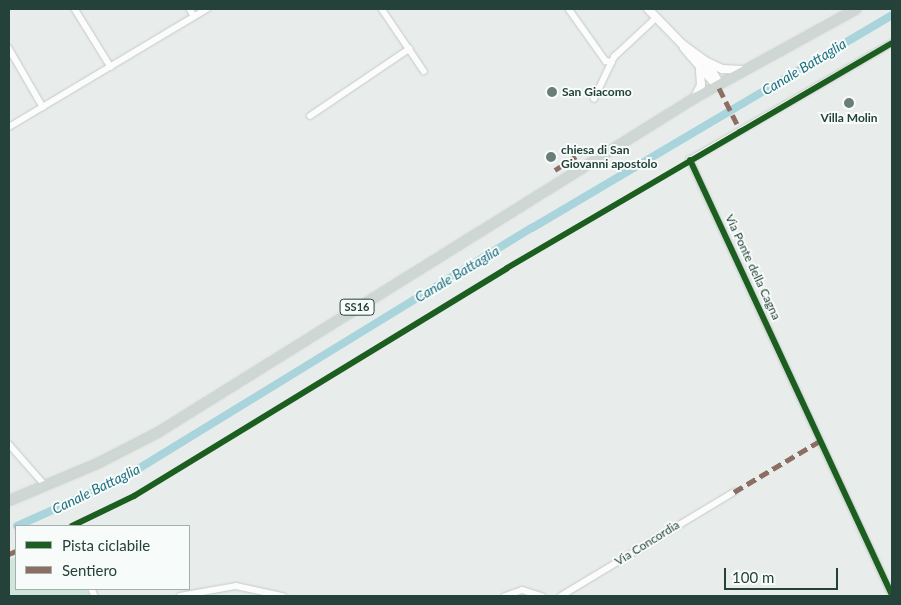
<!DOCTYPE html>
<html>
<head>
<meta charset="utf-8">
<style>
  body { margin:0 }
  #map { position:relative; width:901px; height:605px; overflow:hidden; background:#e8edeb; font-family:Lato,sans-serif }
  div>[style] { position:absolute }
  .green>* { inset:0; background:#d1e6d8 }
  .canal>* { height:8px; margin:-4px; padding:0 4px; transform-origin:4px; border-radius:4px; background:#a9d4db }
  .roads { filter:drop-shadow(0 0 1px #c5cac8) drop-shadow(0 0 1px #c5cac8) }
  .minor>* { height:5.5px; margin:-2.75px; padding:0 2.75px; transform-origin:2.75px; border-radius:2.75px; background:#fcfcfc }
  .tertiary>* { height:8px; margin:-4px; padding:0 4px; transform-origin:4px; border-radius:4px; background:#fcfcfc }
  .primary>* { height:9px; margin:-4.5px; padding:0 4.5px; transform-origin:4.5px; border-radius:4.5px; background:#cfd7d5 }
  .quiet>* { height:5px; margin-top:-2.5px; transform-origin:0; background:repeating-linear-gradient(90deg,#8d6e63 0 10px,transparent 0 15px) }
  .cycleway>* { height:6px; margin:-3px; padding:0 3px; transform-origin:3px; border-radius:3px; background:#1b5e20 }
  .dots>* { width:14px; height:14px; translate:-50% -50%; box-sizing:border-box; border:2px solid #f7fbf9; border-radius:50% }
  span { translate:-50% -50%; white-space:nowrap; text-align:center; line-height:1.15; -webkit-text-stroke:4px #f7fbf9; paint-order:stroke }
  .shield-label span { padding:1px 4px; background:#f7fbf9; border:1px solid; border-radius:4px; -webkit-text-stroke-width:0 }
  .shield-label { font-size:11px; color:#24423a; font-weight:700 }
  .poi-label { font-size:12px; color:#24423a; font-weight:700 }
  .left { translate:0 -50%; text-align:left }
  .street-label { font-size:12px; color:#24423a }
  .water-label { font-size:14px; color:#1c6f80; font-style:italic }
  .frame { position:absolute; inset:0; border:10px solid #24423a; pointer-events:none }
  .legend { position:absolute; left:15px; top:525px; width:175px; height:65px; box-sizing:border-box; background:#f7fbf9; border:1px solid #a3b1ad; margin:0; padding:6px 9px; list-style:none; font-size:15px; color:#24423a }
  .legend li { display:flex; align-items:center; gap:10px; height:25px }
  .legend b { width:25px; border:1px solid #a3b1ad }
  .scale { position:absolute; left:724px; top:568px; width:114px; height:22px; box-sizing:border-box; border:2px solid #24423a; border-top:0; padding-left:6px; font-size:15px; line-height:18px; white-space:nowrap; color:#24423a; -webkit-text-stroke:4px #f7fbf9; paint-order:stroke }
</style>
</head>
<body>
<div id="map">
  <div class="green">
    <div style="clip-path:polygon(16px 556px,16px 589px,87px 589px,90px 596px,9px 596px,9px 560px)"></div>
  </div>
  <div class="canal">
    <div style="left:17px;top:526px;width:113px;rotate:-24.1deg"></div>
    <div style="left:120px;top:480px;width:483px;rotate:-31.5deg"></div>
    <div style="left:532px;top:228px;width:418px;rotate:-30.6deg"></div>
  </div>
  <div class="roads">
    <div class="minor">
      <div style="left:75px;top:9px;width:68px;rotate:58.2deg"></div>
      <div style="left:190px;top:9px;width:8px;rotate:60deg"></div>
      <div style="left:382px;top:9px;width:75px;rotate:55.9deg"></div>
      <div style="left:569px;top:9px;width:64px;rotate:54.6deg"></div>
      <div style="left:606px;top:61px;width:6px;rotate:9deg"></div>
      <div style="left:9px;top:48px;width:68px;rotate:60deg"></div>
      <div style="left:594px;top:99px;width:47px;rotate:-64.5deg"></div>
      <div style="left:614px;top:57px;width:57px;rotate:-42.9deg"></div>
      <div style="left:310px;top:116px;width:120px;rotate:-34.1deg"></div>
      <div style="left:9px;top:127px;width:230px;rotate:-30.8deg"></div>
      <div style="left:9px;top:444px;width:55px;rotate:48.7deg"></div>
      <div style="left:92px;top:589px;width:8px;rotate:67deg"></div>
      <div style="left:180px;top:596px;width:57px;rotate:-10.1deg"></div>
      <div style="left:236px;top:586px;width:48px;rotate:12deg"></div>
      <div style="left:505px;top:596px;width:18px;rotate:-19deg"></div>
      <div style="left:522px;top:590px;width:21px;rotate:17deg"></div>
      <div style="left:561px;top:596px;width:202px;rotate:-31deg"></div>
      <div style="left:892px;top:596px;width:481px;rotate:-114.9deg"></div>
      <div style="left:690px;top:160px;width:233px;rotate:-30.1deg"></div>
    </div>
    <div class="tertiary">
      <div style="left:648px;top:9px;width:49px;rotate:45.8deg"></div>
      <div style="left:682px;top:44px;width:31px;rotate:36deg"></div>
      <div style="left:707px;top:62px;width:17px;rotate:25deg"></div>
      <div style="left:722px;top:69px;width:20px;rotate:3deg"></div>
      <div style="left:684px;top:48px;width:49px;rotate:49.1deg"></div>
      <div style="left:708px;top:64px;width:22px;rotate:60deg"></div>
      <div style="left:695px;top:97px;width:13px;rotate:-63deg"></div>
      <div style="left:701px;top:85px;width:15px;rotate:-94deg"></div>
    </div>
    <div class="primary">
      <div style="left:9px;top:500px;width:95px;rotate:-22.8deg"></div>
      <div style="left:97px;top:463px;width:70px;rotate:-27.3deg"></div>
      <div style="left:159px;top:431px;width:632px;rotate:-31.93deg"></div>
      <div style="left:695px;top:97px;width:183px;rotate:-28.8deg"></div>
    </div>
  </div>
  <div class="quiet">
    <div style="left:719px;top:88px;width:47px;rotate:63.4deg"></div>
    <div style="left:555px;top:170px;width:31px;rotate:-33deg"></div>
    <div style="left:734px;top:492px;width:100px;rotate:-30.7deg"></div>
    <div style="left:9px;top:554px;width:8px;rotate:-23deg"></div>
  </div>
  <div class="cycleway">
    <div style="left:690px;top:160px;width:481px;rotate:65.1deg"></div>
    <div style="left:72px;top:526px;width:69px;rotate:-25.8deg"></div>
    <div style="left:134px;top:496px;width:437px;rotate:-31.4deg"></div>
    <div style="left:507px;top:268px;width:446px;rotate:-30.3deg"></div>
  </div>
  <div class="dots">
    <div style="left:552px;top:92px;background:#697e78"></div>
    <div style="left:849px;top:103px;background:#697e78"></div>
    <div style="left:551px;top:157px;background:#697e78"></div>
  </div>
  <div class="shield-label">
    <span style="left:357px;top:307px">SS16</span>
  </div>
  <div class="poi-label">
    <span class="left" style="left:562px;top:92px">San Giacomo</span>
    <span style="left:849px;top:118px">Villa Molin</span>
    <span class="left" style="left:561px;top:157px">chiesa di San<br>Giovanni apostolo</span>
  </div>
  <div class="street-label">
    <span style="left:753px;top:267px;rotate:65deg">Via Ponte della Cagna</span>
    <span style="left:647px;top:543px;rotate:-32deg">Via Concordia</span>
  </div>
  <div class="water-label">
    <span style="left:804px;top:67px;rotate:-31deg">Canale Battaglia</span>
    <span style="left:457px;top:274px;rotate:-31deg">Canale Battaglia</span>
    <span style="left:96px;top:489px;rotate:-26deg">Canale Battaglia</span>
  </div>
  <div class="frame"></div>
  <ul class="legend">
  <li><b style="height:6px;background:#1b5e20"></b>Pista ciclabile</li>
  <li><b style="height:6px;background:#8d6e63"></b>Sentiero</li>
  </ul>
  <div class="scale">100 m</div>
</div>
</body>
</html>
